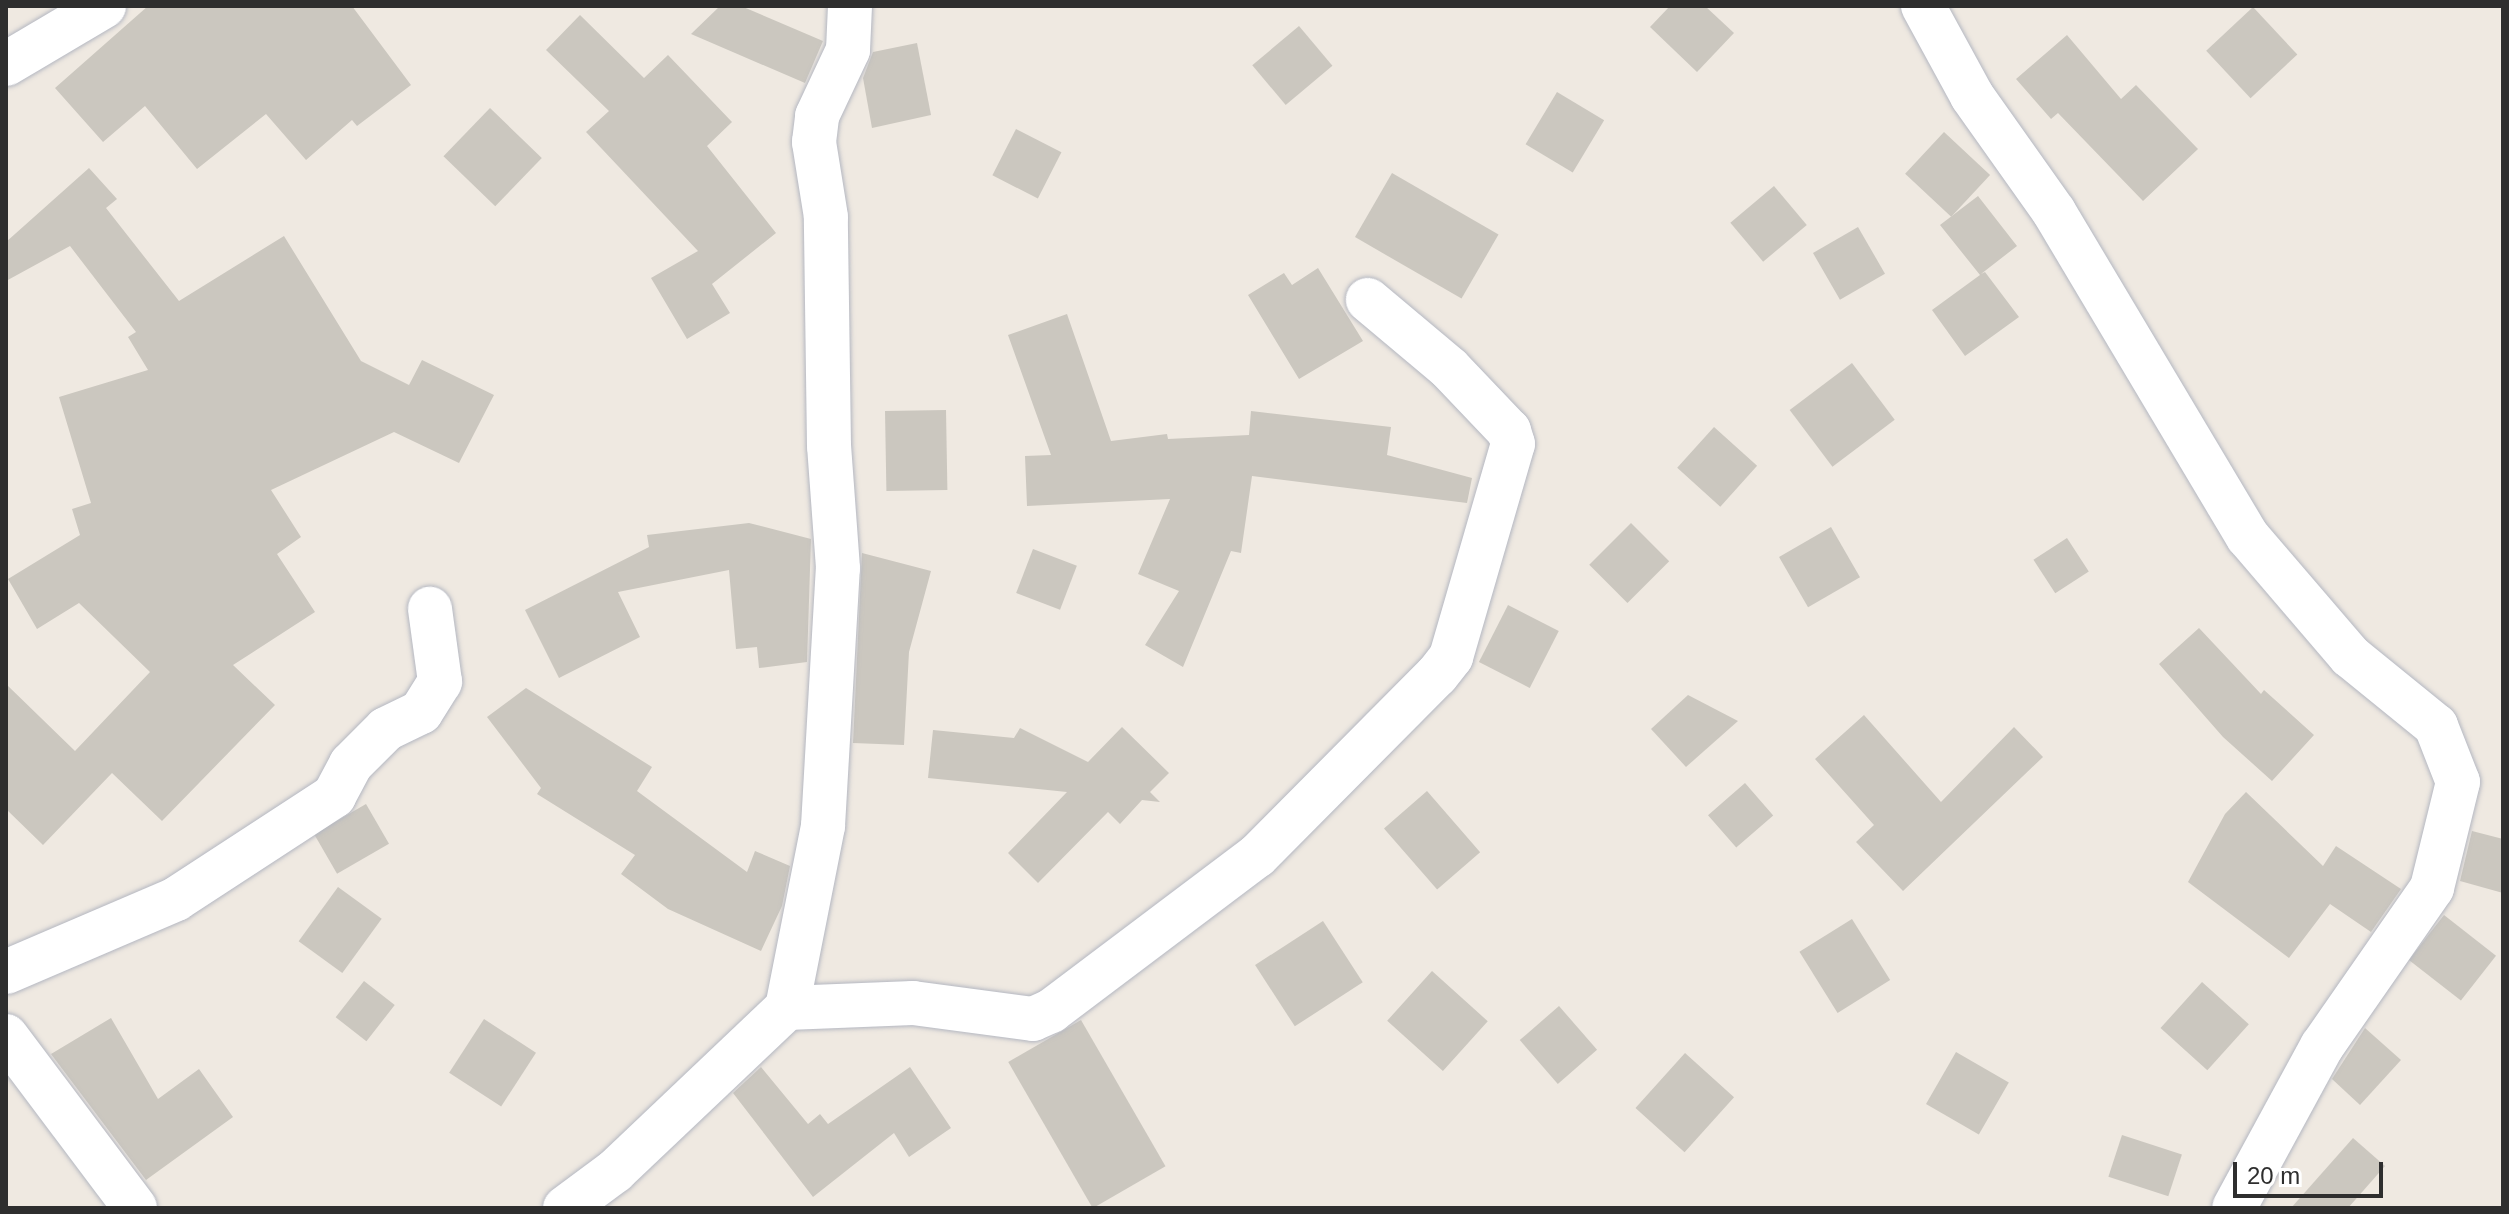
<!DOCTYPE html>
<html>
<head>
<meta charset="utf-8">
<style>
  body { margin:0 }
  #map { position:relative; width:2509px; height:1214px; overflow:hidden; background:#efe9e1; font-family:Helvetica,sans-serif }
  div>[style] { position:absolute }
  .building>* { inset:0; background:#cbc7bf; transform-origin:0 0 }
  .roads { filter:drop-shadow(0 0 2px #b4b7c1) drop-shadow(0 0 2px #b4b7c1) }
  .street>* { height:44px; margin:-22px; padding:0 22px; transform-origin:22px; border-radius:22px; background:#fff }
  span { translate:-50% -50%; white-space:nowrap; text-align:center; line-height:1.15; -webkit-text-stroke:6px #fff; paint-order:stroke }
  .frame { position:absolute; inset:0; border:8px solid #2e2e2e; pointer-events:none }
  .scale { position:absolute; left:2233px; top:1162px; width:150px; height:36px; box-sizing:border-box; border:4px solid #2e2e2e; border-top:0; padding-left:10px; font-size:24px; line-height:28px; white-space:nowrap; color:#2e2e2e; -webkit-text-stroke:6px #fff; paint-order:stroke }
</style>
</head>
<body>
<div id="map">
  <div class="building">
    <div style="clip-path:polygon(148px 6px,352px 6px,411px 85px,357px 126px,352px 120px,306px 160px,266px 114px,197px 169px,145px 106px,103px 142px,55px 88px)"></div>
    <div style="clip-path:polygon(720px 6px,741px 6px,823px 41px,805px 83px,691px 34px)"></div>
    <div style="clip-path:polygon(1670px 6px,1705px 6px,1734px 33px,1697px 72px,1650px 27px)"></div>
    <div style="left:2253px;top:7px;width:65px;height:64px;rotate:47deg"></div>
    <div style="clip-path:polygon(580px 15px,644px 78px,668px 55px,732px 122px,707px 146px,776px 233px,712px 284px,730px 313px,687px 339px,651px 278px,698px 251px,586px 132px,609px 111px,546px 50px)"></div>
    <div style="left:1299px;top:26px;width:52px;height:61px;rotate:50deg"></div>
    <div style="clip-path:polygon(2067px 35px,2121px 99px,2136px 85px,2198px 149px,2143px 201px,2058px 113px,2051px 119px,2016px 79px)"></div>
    <div style="clip-path:polygon(917px 43px,931px 115px,872px 128px,863px 78px,873px 52px)"></div>
    <div style="left:1557px;top:92px;width:55px;height:61px;rotate:31deg"></div>
    <div style="left:490px;top:108px;width:72px;height:67px;rotate:44deg"></div>
    <div style="left:1016px;top:129px;width:51px;height:52px;rotate:27deg"></div>
    <div style="left:1944px;top:132px;width:63px;height:57px;rotate:43deg"></div>
    <div style="clip-path:polygon(89px 168px,117px 199px,106px 208px,179px 301px,284px 236px,361px 361px,409px 385px,422px 360px,494px 395px,459px 463px,394px 432px,271px 490px,301px 537px,277px 554px,315px 612px,233px 665px,275px 705px,162px 821px,112px 773px,43px 845px,6px 809px,6px 684px,75px 751px,150px 672px,79px 603px,37px 629px,8px 579px,80px 535px,72px 509px,91px 503px,59px 397px,148px 370px,128px 337px,136px 332px,70px 246px,6px 281px,6px 242px)"></div>
    <div style="left:1392px;top:173px;width:123px;height:74px;rotate:30deg"></div>
    <div style="left:1774px;top:186px;width:51px;height:57px;rotate:50deg"></div>
    <div style="clip-path:polygon(1978px 196px,2017px 246px,1981px 274px,1985px 272px,2019px 317px,1965px 356px,1932px 310px,1980px 275px,1940px 225px)"></div>
    <div style="left:1858px;top:227px;width:54px;height:52px;rotate:60deg"></div>
    <div style="clip-path:polygon(1318px 268px,1363px 341px,1299px 379px,1248px 295px,1284px 273px,1292px 285px)"></div>
    <div style="clip-path:polygon(1067px 314px,1111px 441px,1167px 434px,1168px 439px,1249px 435px,1251px 411px,1391px 427px,1387px 455px,1472px 478px,1467px 503px,1252px 476px,1241px 553px,1231px 551px,1183px 667px,1145px 645px,1179px 591px,1138px 574px,1170px 499px,1027px 506px,1025px 456px,1051px 455px,1008px 335px)"></div>
    <div style="left:1852px;top:363px;width:71px;height:78px;rotate:53deg"></div>
    <div style="left:946px;top:410px;width:80px;height:61px;rotate:89deg"></div>
    <div style="left:1714px;top:427px;width:58px;height:55px;rotate:42deg"></div>
    <div style="clip-path:polygon(749px 523px,811px 539px,807px 662px,759px 668px,757px 647px,736px 649px,729px 570px,618px 592px,640px 637px,559px 678px,525px 610px,649px 547px,647px 535px)"></div>
    <div style="left:1631px;top:523px;width:54px;height:59px;rotate:45deg"></div>
    <div style="left:1831px;top:527px;width:58px;height:60px;rotate:60deg"></div>
    <div style="left:2067px;top:538px;width:40px;height:40px;rotate:57deg"></div>
    <div style="left:1033px;top:549px;width:47px;height:47px;rotate:21deg"></div>
    <div style="clip-path:polygon(862px 553px,931px 571px,909px 652px,904px 745px,853px 743px)"></div>
    <div style="left:1508px;top:605px;width:57px;height:64px;rotate:27deg"></div>
    <div style="clip-path:polygon(2199px 628px,2261px 694px,2264px 690px,2314px 735px,2272px 781px,2223px 737px,2159px 664px)"></div>
    <div style="clip-path:polygon(526px 688px,652px 767px,637px 791px,747px 872px,755px 851px,790px 866px,782px 906px,761px 951px,668px 909px,621px 874px,635px 855px,537px 794px,541px 788px,487px 717px)"></div>
    <div style="clip-path:polygon(1688px 695px,1738px 721px,1686px 767px,1651px 729px)"></div>
    <div style="clip-path:polygon(1864px 715px,1941px 802px,2014px 727px,2043px 757px,1903px 891px,1856px 842px,1874px 825px,1815px 759px)"></div>
    <div style="clip-path:polygon(1122px 727px,1169px 773px,1150px 792px,1160px 802px,1142px 800px,1120px 824px,1108px 812px,1038px 883px,1008px 853px,1067px 792px,928px 778px,933px 730px,1014px 738px,1020px 728px,1088px 762px)"></div>
    <div style="left:1745px;top:783px;width:43px;height:49px;rotate:49deg"></div>
    <div style="left:1427px;top:791px;width:81px;height:57px;rotate:49deg"></div>
    <div style="clip-path:polygon(2246px 792px,2323px 866px,2336px 846px,2401px 889px,2371px 932px,2330px 904px,2289px 958px,2188px 882px,2225px 814px)"></div>
    <div style="left:366px;top:804px;width:46px;height:60px;rotate:60deg"></div>
    <div style="clip-path:polygon(2472px 831px,2503px 839px,2503px 893px,2460px 881px)"></div>
    <div style="left:338px;top:887px;width:54px;height:67px;rotate:36deg"></div>
    <div style="left:2444px;top:915px;width:66px;height:57px;rotate:38deg"></div>
    <div style="left:1852px;top:919px;width:72px;height:62px;rotate:58deg"></div>
    <div style="left:1323px;top:921px;width:73px;height:81px;rotate:57deg"></div>
    <div style="left:1432px;top:971px;width:75px;height:67px;rotate:42deg"></div>
    <div style="left:364px;top:981px;width:39px;height:46px;rotate:38deg"></div>
    <div style="left:2202px;top:982px;width:63px;height:62px;rotate:42deg"></div>
    <div style="left:1559px;top:1006px;width:58px;height:52px;rotate:49deg"></div>
    <div style="clip-path:polygon(111px 1018px,158px 1099px,199px 1069px,233px 1117px,146px 1180px,51px 1054px)"></div>
    <div style="left:484px;top:1019px;width:62px;height:64px;rotate:33deg"></div>
    <div style="left:1081px;top:1020px;width:169px;height:84px;rotate:60deg"></div>
    <div style="clip-path:polygon(2365px 1028px,2401px 1060px,2360px 1105px,2332px 1079px)"></div>
    <div style="left:1956px;top:1052px;width:61px;height:60px;rotate:30deg"></div>
    <div style="left:1685px;top:1053px;width:66px;height:74px;rotate:42deg"></div>
    <div style="clip-path:polygon(761px 1067px,808px 1124px,820px 1114px,828px 1124px,910px 1067px,951px 1128px,909px 1157px,894px 1133px,813px 1197px,733px 1093px)"></div>
    <div style="left:2122px;top:1135px;width:63px;height:44px;rotate:18deg"></div>
    <div style="clip-path:polygon(2353px 1138px,2385px 1166px,2348px 1208px,2291px 1208px)"></div>
  </div>
  <div class="roads">
    <div class="street">
      <div style="left:1923px;top:6px;width:102px;rotate:61.4deg"></div>
      <div style="left:1972px;top:96px;width:142px;rotate:54.7deg"></div>
      <div style="left:2054px;top:212px;width:378px;rotate:59.2deg"></div>
      <div style="left:2248px;top:537px;width:157px;rotate:49.4deg"></div>
      <div style="left:2350px;top:656px;width:111px;rotate:39.1deg"></div>
      <div style="left:2436px;top:726px;width:60px;rotate:68.6deg"></div>
      <div style="left:2458px;top:782px;width:109px;rotate:103.8deg"></div>
      <div style="left:2432px;top:888px;width:193px;rotate:124.8deg"></div>
      <div style="left:2322px;top:1046px;width:184px;rotate:118.5deg"></div>
      <div style="left:6px;top:64px;width:114px;rotate:-30.6deg"></div>
      <div style="left:6px;top:972px;width:185px;rotate:-23.2deg"></div>
      <div style="left:176px;top:899px;width:189px;rotate:-33.1deg"></div>
      <div style="left:334px;top:796px;width:36px;rotate:-62deg"></div>
      <div style="left:351px;top:764px;width:49px;rotate:-45deg"></div>
      <div style="left:386px;top:729px;width:39px;rotate:-26deg"></div>
      <div style="left:421px;top:712px;width:36px;rotate:-58deg"></div>
      <div style="left:440px;top:682px;width:74px;rotate:-97.8deg"></div>
      <div style="left:787px;top:1008px;width:126px;rotate:-2.3deg"></div>
      <div style="left:913px;top:1003px;width:121px;rotate:7.6deg"></div>
      <div style="left:1033px;top:1019px;width:20px;rotate:-24deg"></div>
      <div style="left:1051px;top:1011px;width:258px;rotate:-37deg"></div>
      <div style="left:1257px;top:856px;width:255px;rotate:-45.2deg"></div>
      <div style="left:1437px;top:675px;width:23px;rotate:-52deg"></div>
      <div style="left:1451px;top:657px;width:222px;rotate:-73.8deg"></div>
      <div style="left:1513px;top:444px;width:14px;rotate:-107deg"></div>
      <div style="left:1509px;top:431px;width:87px;rotate:-133.6deg"></div>
      <div style="left:1449px;top:368px;width:106px;rotate:-140deg"></div>
      <div style="left:6px;top:1036px;width:215px;rotate:53.1deg"></div>
      <div style="left:565px;top:1208px;width:62px;rotate:-36.5deg"></div>
      <div style="left:615px;top:1171px;width:237px;rotate:-43.5deg"></div>
      <div style="left:787px;top:1008px;width:186px;rotate:-78.8deg"></div>
      <div style="left:823px;top:826px;width:258px;rotate:-86.7deg"></div>
      <div style="left:838px;top:568px;width:122px;rotate:-94.2deg"></div>
      <div style="left:829px;top:446px;width:229px;rotate:-90.8deg"></div>
      <div style="left:826px;top:217px;width:76px;rotate:-99.1deg"></div>
      <div style="left:814px;top:142px;width:26px;rotate:-83deg"></div>
      <div style="left:817px;top:116px;width:73px;rotate:-64.8deg"></div>
      <div style="left:848px;top:50px;width:44px;rotate:-87.4deg"></div>
    </div>
  </div>
  <div class="frame"></div>
  <div class="scale">20 m</div>
</div>
</body>
</html>
